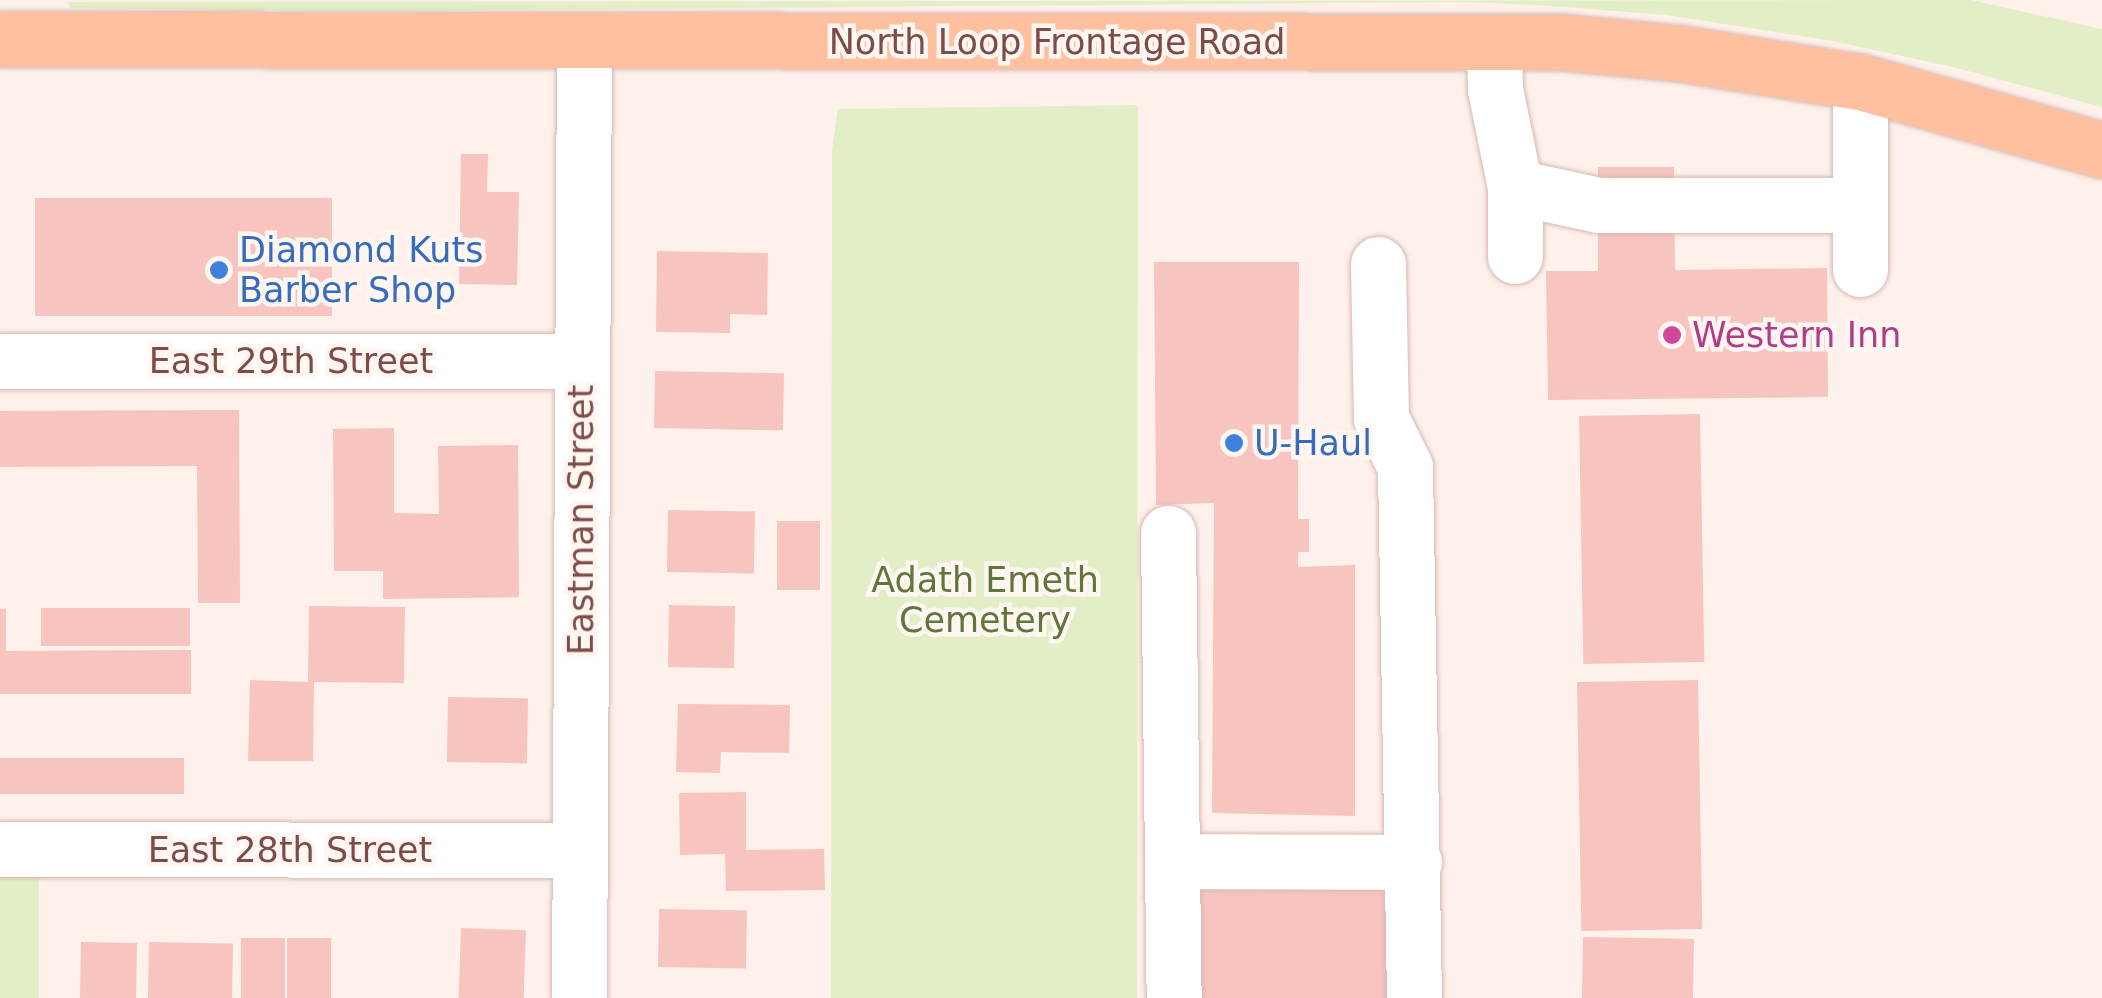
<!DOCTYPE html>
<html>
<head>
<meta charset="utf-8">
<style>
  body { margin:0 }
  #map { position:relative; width:2102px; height:998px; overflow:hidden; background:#fef0ea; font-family:"DejaVu Sans",sans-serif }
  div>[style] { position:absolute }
  .green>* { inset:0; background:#e2efc6; transform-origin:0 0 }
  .building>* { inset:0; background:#f7c4bf; transform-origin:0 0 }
  .roads { filter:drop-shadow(0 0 2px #d7b8b2) drop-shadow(0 0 2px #d7b8b2) }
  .minor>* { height:55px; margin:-27.5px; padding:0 27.5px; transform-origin:27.5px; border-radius:27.5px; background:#fff }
  .major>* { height:55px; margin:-27.5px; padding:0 27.5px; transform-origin:27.5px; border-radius:27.5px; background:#ffc0a0 }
  .dots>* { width:28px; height:28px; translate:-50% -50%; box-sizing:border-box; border:5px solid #fff6f2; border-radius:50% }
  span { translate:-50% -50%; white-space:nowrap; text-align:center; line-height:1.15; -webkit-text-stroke:9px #fff6f2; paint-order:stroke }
  .street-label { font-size:35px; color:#7d4c49 }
  .shop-label { font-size:35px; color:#366cbe }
  .left { translate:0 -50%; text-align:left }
  .hotel-label { font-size:35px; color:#b23c85 }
  .park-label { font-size:35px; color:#5f773b }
</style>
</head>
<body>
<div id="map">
  <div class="green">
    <div style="clip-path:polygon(1971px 0,2102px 29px,2102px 107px,1953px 67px,1832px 41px,1666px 15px,1537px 5px,1465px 2px,355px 11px,70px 8px,68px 2px)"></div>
    <div style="clip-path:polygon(1138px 105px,1137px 998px,831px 998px,832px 150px,838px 109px)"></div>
    <div style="left:0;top:875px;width:39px;height:123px"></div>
  </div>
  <div class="building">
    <div style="clip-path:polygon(461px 154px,488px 154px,487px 192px,519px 192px,517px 285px,459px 284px)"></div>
    <div style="clip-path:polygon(1598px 167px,1674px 167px,1675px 270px,1827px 268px,1828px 397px,1548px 400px,1546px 271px,1598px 271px)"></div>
    <div style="left:35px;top:198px;width:297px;height:118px"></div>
    <div style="clip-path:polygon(657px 251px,768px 253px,767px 315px,730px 314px,730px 333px,656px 332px)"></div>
    <div style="clip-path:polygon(1154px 262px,1299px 262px,1298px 519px,1309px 519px,1309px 552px,1298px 552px,1298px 567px,1355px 565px,1355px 816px,1212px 813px,1214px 503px,1156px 505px)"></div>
    <div style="left:655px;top:371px;width:129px;height:57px;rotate:1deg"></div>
    <div style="clip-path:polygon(239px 410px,240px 603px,198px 603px,197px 466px,0 467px,0 411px)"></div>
    <div style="left:1700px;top:414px;width:248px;height:121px;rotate:89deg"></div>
    <div style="clip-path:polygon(394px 428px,394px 513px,439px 514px,438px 446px,518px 445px,519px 597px,383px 599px,383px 571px,334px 571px,333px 429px)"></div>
    <div style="left:668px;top:510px;width:87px;height:62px;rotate:1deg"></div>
    <div style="left:777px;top:521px;width:43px;height:69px"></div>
    <div style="left:669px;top:605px;width:66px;height:62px;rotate:1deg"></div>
    <div style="clip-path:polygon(309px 606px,405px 607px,404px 683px,314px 682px,313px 761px,248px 761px,250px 680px,308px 682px)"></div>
    <div style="left:41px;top:608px;width:149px;height:38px"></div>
    <div style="clip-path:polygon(0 609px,6px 609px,6px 651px,191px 650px,191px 694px,0 694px)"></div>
    <div style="left:1698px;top:680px;width:249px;height:121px;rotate:89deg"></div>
    <div style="left:448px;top:697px;width:80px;height:65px;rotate:1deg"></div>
    <div style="clip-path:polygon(678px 704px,790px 705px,789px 753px,721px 752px,720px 773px,676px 772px)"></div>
    <div style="left:184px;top:758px;width:36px;height:184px;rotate:90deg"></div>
    <div style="clip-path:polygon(746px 792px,746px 850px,824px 849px,825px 890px,726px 891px,725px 854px,680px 855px,679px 793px)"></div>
    <div style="left:1189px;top:883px;width:210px;height:115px"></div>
    <div style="left:659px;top:909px;width:88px;height:58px;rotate:1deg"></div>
    <div style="left:461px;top:928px;width:65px;height:70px;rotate:2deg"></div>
    <div style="left:1583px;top:937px;width:111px;height:61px;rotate:1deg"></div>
    <div style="left:241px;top:938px;width:44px;height:60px"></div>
    <div style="left:287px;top:938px;width:44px;height:60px"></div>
    <div style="left:81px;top:942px;width:56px;height:56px;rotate:1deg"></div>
    <div style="left:149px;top:942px;width:84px;height:56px;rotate:1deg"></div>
  </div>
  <div class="roads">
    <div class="minor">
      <div style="left:1494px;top:42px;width:47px;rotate:88.8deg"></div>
      <div style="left:1495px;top:89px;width:100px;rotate:78.5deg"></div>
      <div style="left:1515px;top:187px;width:69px;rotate:90deg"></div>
      <div style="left:1860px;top:82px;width:187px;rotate:90deg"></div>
      <div style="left:1515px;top:187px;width:85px;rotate:12.2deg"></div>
      <div style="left:1598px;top:205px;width:262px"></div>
      <div style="left:1378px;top:264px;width:154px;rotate:88.9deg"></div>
      <div style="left:1381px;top:418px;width:55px;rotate:63.9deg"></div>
      <div style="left:1405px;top:467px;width:531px;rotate:89.03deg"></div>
      <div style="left:0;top:361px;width:582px"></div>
      <div style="left:1168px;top:533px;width:465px;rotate:89.3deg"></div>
      <div style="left:0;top:849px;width:579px;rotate:0.1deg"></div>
      <div style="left:1173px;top:861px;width:241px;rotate:0.2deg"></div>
      <div style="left:579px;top:998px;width:957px;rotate:-89.7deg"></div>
    </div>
    <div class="major">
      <div style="left:0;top:39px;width:1561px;rotate:0.11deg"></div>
      <div style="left:1561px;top:42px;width:118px;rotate:5.4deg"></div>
      <div style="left:1678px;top:53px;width:184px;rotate:9.1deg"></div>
      <div style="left:1860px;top:82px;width:251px;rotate:15.7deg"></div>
    </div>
  </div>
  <div class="dots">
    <div style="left:219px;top:270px;background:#3f7fe0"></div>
    <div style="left:1672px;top:335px;background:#d1479c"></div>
    <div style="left:1234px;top:443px;background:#3f7fe0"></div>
  </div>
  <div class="street-label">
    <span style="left:1057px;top:42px">North Loop Frontage Road</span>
    <span style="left:291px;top:361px">East 29th Street</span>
    <span style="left:581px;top:520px;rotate:-90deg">Eastman Street</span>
    <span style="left:290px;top:850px">East 28th Street</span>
  </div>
  <div class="shop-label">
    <span class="left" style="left:239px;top:270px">Diamond Kuts<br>Barber Shop</span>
    <span class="left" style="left:1254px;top:443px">U-Haul</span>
  </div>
  <div class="hotel-label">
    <span class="left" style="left:1692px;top:335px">Western Inn</span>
  </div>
  <div class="park-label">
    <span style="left:985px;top:600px">Adath Emeth<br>Cemetery</span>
  </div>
</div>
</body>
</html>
